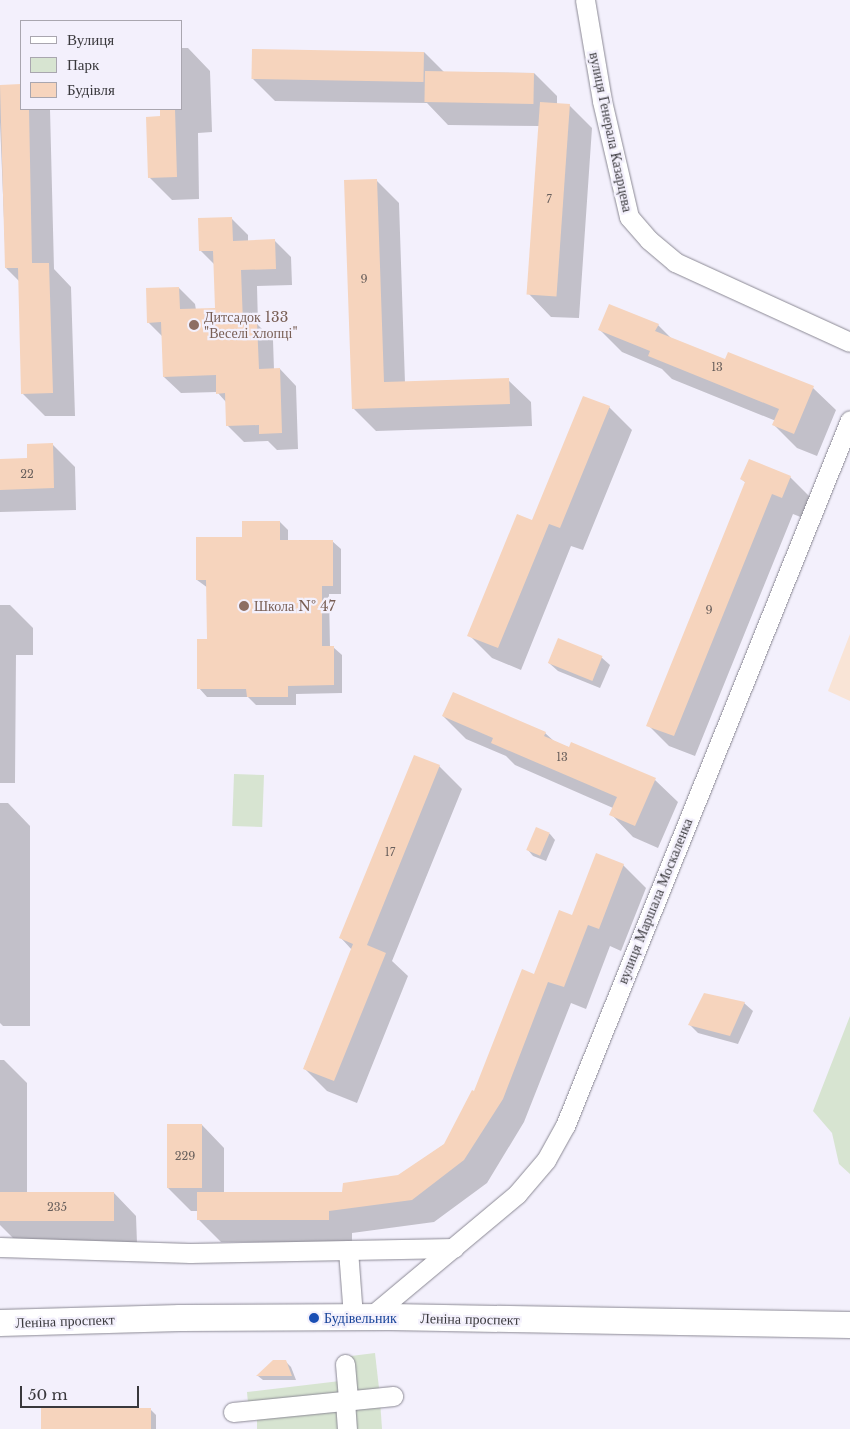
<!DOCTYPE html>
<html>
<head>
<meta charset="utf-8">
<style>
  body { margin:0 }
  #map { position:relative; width:850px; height:1429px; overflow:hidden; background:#f3f0fc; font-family:"Libre Baskerville",serif }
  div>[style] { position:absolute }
  .industrial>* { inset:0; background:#f9e4d6 }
  .green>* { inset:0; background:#d7e4d1; transform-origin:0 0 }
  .shadow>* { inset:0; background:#0003 }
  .building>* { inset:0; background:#f6d4bd; transform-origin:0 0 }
  .roads { filter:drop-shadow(0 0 1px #8b8994) drop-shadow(0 0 1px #8b8994) }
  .street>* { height:19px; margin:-9.5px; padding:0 9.5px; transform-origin:9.5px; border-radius:9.5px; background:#fff }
  .secondary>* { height:26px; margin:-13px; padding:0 13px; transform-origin:13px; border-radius:13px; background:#fff }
  .dots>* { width:14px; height:14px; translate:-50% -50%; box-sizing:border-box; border:2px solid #f3f0fc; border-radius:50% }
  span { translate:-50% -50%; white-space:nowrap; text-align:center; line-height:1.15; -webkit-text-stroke:4.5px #f3f0fc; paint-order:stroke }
  .number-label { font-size:11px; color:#685f5c }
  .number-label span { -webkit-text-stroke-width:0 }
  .street-label { font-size:14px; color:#39383c }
  .education-label { font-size:14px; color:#785e54 }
  .left { translate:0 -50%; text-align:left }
  .transit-label { font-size:14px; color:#164399 }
  .legend { position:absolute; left:20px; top:20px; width:162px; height:90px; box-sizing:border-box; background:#f3f0fc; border:1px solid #a9a6af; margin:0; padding:6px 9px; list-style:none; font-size:15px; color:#39383c }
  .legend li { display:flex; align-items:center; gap:10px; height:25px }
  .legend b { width:25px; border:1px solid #a9a6af }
  .scale { position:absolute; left:20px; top:1386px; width:119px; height:22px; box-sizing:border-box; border:2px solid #39383c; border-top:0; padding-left:6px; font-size:15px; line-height:18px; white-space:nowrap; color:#39383c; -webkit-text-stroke:4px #f3f0fc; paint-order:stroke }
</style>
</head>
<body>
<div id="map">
  <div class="industrial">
    <div style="clip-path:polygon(850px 634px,850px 701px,828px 691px)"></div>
  </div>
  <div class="green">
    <div style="left:234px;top:774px;width:30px;height:52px;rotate:2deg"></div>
    <div style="clip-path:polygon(850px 1016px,850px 1174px,839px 1164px,832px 1133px,813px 1111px)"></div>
    <div style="clip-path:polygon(375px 1353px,380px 1397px,351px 1400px,351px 1356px)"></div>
    <div style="clip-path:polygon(340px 1381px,342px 1396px,248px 1403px,247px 1392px)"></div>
    <div style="clip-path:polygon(380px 1400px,382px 1429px,349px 1429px,347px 1404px)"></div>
    <div style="clip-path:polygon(343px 1402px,344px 1429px,257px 1429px,257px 1411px)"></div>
  </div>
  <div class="shadow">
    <div style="clip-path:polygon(181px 48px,188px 48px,210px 71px,212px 132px,198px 133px,199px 199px,172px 200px,149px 177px,161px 117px,161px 109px,181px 109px)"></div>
    <div style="clip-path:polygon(424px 52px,444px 72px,534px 73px,557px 96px,557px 104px,569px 105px,592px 128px,579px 318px,551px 317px,529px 294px,540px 126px,448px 125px,427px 103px,275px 101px,253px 79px)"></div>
    <div style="clip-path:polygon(21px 85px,21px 109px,50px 109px,54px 269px,71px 287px,75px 416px,45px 416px,23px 394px,19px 281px,6px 268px,0 122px,0 86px)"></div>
    <div style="clip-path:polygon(376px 180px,399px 203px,405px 383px,508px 380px,531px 402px,532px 426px,376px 431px,353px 408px)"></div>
    <div style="clip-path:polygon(231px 218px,248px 235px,248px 242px,275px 241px,291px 257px,292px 285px,257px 286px,258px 325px,273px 340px,274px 370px,280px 369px,296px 386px,298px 449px,277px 450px,268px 441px,244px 442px,227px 425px,226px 402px,217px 392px,181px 393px,164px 377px,163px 337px,148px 322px,179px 288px,195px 304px,196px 310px,216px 309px,215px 265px,200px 250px)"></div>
    <div style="clip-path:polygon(658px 325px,672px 339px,725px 361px,813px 388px,836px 410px,817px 456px,797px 448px,774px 425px,776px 421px,672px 379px,662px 369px,622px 352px,600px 330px)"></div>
    <div style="clip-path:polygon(609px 407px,632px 430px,583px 550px,571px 546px,521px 670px,492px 658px,469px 635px)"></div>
    <div style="clip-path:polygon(52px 444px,75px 467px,76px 510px,0 512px,0 460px,29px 460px)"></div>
    <div style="clip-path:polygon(790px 477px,811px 498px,803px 518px,793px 514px,695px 756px,669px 746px,648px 725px,746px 483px,742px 479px)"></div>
    <div style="clip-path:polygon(280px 522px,288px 530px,288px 541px,332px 541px,341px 549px,341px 594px,329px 594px,330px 647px,333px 647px,342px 655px,342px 693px,296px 694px,296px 705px,256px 705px,248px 697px,207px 697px,199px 688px,208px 640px,208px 588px,197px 580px,244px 538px)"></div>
    <div style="clip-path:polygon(0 605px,10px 605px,33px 628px,33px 655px,16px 655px,15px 783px,0 783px)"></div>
    <div style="clip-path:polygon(601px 657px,610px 665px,600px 688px,558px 671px,549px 663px)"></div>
    <div style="clip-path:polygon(443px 716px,545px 733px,555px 742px,655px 780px,678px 802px,658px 848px,633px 837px,611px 814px,613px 808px,515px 765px,506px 756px,466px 739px)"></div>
    <div style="clip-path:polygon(439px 766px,462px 789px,392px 961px,408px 976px,357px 1103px,327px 1091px,304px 1068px,352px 950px,341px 938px)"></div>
    <div style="clip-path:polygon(0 803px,8px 803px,30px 826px,30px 1026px,3px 1026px,0 1023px)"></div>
    <div style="clip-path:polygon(536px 829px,550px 834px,555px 840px,546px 861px,533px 856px,528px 850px)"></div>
    <div style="clip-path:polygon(623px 865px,646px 888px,621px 951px,610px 946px,586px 1009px,571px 1003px,524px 1122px,487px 1183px,434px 1222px,352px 1233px,352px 1242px,221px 1242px,198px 1219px,198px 1211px,191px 1211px,168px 1188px,202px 1125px,224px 1148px,224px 1193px,343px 1193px,398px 1176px,445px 1144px,475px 1093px,535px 975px,573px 916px)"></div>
    <div style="clip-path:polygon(744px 1003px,753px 1011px,738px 1044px,698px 1033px,689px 1024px)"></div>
    <div style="clip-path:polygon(0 1060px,4px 1060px,27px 1083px,27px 1194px,114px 1193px,136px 1216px,137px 1243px,19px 1244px,0 1225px)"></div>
    <div style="clip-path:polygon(285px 1361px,291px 1367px,296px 1380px,263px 1380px,258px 1376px)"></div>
    <div style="clip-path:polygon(150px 1409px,156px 1415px,156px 1429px,42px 1429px)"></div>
  </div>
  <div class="building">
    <div style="left:252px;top:49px;width:172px;height:30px;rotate:1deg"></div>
    <div style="left:425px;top:71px;width:109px;height:31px;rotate:1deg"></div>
    <div style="clip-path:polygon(21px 84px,21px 109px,29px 109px,32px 263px,49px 263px,53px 393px,21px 394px,18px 268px,5px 268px,0 85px)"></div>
    <div style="left:540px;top:102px;width:30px;height:193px;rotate:4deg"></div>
    <div style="clip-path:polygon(160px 109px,175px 109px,177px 177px,148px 178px,146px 117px,160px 116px)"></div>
    <div style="clip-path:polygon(377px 179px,384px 382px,509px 378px,510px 404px,352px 409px,344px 180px)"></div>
    <div style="clip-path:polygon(232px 217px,233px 241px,275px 239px,276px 269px,241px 270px,243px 323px,257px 322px,259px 369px,280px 368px,282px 433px,259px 434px,259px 425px,226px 426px,225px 393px,216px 394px,216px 375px,163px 377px,161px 322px,147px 323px,146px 288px,179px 287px,180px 309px,215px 308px,213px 251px,199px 251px,198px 218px)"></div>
    <div style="clip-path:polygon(609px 304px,659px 324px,655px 331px,725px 359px,728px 352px,814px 386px,794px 434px,772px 425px,779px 409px,648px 356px,650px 351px,598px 330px)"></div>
    <div style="clip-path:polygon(583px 396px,610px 406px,560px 528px,549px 524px,498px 648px,467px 636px,517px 514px,532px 520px)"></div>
    <div style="clip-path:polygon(53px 443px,54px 488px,0 490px,0 459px,27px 458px,27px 444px)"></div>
    <div style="clip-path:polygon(749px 459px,791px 476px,782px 498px,772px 494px,674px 736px,646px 726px,745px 482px,740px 479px)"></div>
    <div style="clip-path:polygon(242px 521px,280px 521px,280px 540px,333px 540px,333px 586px,322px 586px,322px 646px,334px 646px,334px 685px,288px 686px,288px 697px,247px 697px,246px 689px,197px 689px,197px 639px,207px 639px,206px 580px,196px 580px,196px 537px,242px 537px)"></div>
    <div style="left:558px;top:638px;width:48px;height:27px;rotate:22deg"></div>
    <div style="clip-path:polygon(453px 692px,546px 732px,544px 736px,569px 747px,571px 742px,656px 778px,635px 826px,609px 815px,617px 797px,491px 743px,493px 738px,442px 716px)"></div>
    <div style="clip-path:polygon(414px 755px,440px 765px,367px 945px,386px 953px,334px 1081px,303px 1069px,353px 944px,339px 938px)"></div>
    <div style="left:536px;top:827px;width:15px;height:25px;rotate:23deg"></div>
    <div style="clip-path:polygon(596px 853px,624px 864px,599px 929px,588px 925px,564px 987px,548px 982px,503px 1099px,464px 1160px,412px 1200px,329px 1211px,329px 1220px,197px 1220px,197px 1192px,342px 1192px,343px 1183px,398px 1175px,444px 1144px,472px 1090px,474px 1091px,522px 969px,534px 974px,559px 910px,572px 915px)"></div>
    <div style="clip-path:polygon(704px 993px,745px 1002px,730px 1036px,688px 1025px)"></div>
    <div style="left:167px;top:1124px;width:35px;height:64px"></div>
    <div style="left:114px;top:1192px;width:29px;height:114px;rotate:90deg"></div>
    <div style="clip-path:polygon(273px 1360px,286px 1360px,292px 1376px,256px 1376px)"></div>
    <div style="left:151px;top:1408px;width:21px;height:110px;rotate:90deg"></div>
  </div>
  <div class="roads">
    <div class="street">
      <div style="left:585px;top:0;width:102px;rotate:80.4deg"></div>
      <div style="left:602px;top:101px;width:119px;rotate:76.9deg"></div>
      <div style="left:629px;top:217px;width:30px;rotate:49deg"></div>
      <div style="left:649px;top:240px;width:34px;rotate:40deg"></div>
      <div style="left:675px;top:262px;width:192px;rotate:24.6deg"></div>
      <div style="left:0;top:1247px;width:190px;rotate:1.8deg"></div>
      <div style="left:190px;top:1253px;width:264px;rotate:-1.1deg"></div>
      <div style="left:348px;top:1250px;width:67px;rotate:85.7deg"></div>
      <div style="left:370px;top:1317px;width:192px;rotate:-39.9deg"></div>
      <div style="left:517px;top:1194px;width:45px;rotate:-49.5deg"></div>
      <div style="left:546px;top:1160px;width:39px;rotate:-61deg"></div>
      <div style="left:565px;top:1126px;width:761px;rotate:-68.02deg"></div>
      <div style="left:345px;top:1364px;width:37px;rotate:85deg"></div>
      <div style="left:345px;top:1401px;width:28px;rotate:86deg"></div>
      <div style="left:233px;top:1412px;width:161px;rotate:-5.7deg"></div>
    </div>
    <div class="secondary">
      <div style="left:0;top:1323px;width:180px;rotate:-1.6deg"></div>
      <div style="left:180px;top:1318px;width:210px;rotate:-0.3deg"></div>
      <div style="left:390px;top:1317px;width:460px;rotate:1deg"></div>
    </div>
  </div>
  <div class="dots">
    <div style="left:194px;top:325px;background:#8d6e63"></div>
    <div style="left:244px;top:606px;background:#8d6e63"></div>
    <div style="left:314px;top:1318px;background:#1a4fb4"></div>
  </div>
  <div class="number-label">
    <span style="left:549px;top:199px">7</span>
    <span style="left:364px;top:279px">9</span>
    <span style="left:717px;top:367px">13</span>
    <span style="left:27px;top:474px">22</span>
    <span style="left:709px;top:610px">9</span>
    <span style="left:562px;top:757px">13</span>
    <span style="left:390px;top:852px">17</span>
    <span style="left:185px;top:1156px">229</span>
    <span style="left:57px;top:1207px">235</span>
  </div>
  <div class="street-label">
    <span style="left:611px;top:132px;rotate:78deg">вулиця Генерала Казарцева</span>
    <span style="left:655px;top:901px;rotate:-68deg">вулиця Маршала Москаленка</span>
    <span style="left:470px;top:1319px;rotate:1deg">Леніна проспект</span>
    <span style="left:65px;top:1321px;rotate:-2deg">Леніна проспект</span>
  </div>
  <div class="education-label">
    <span class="left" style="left:204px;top:325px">Дитсадок 133<br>"Веселі хлопці"</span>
    <span class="left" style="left:254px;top:606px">Школа № 47</span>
  </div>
  <div class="transit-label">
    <span class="left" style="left:324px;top:1318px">Будівельник</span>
  </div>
  <ul class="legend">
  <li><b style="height:6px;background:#fff"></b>Вулиця</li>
  <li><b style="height:14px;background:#d7e4d1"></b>Парк</li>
  <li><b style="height:14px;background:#f6d4bd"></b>Будівля</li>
  </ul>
  <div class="scale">50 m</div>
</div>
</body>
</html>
